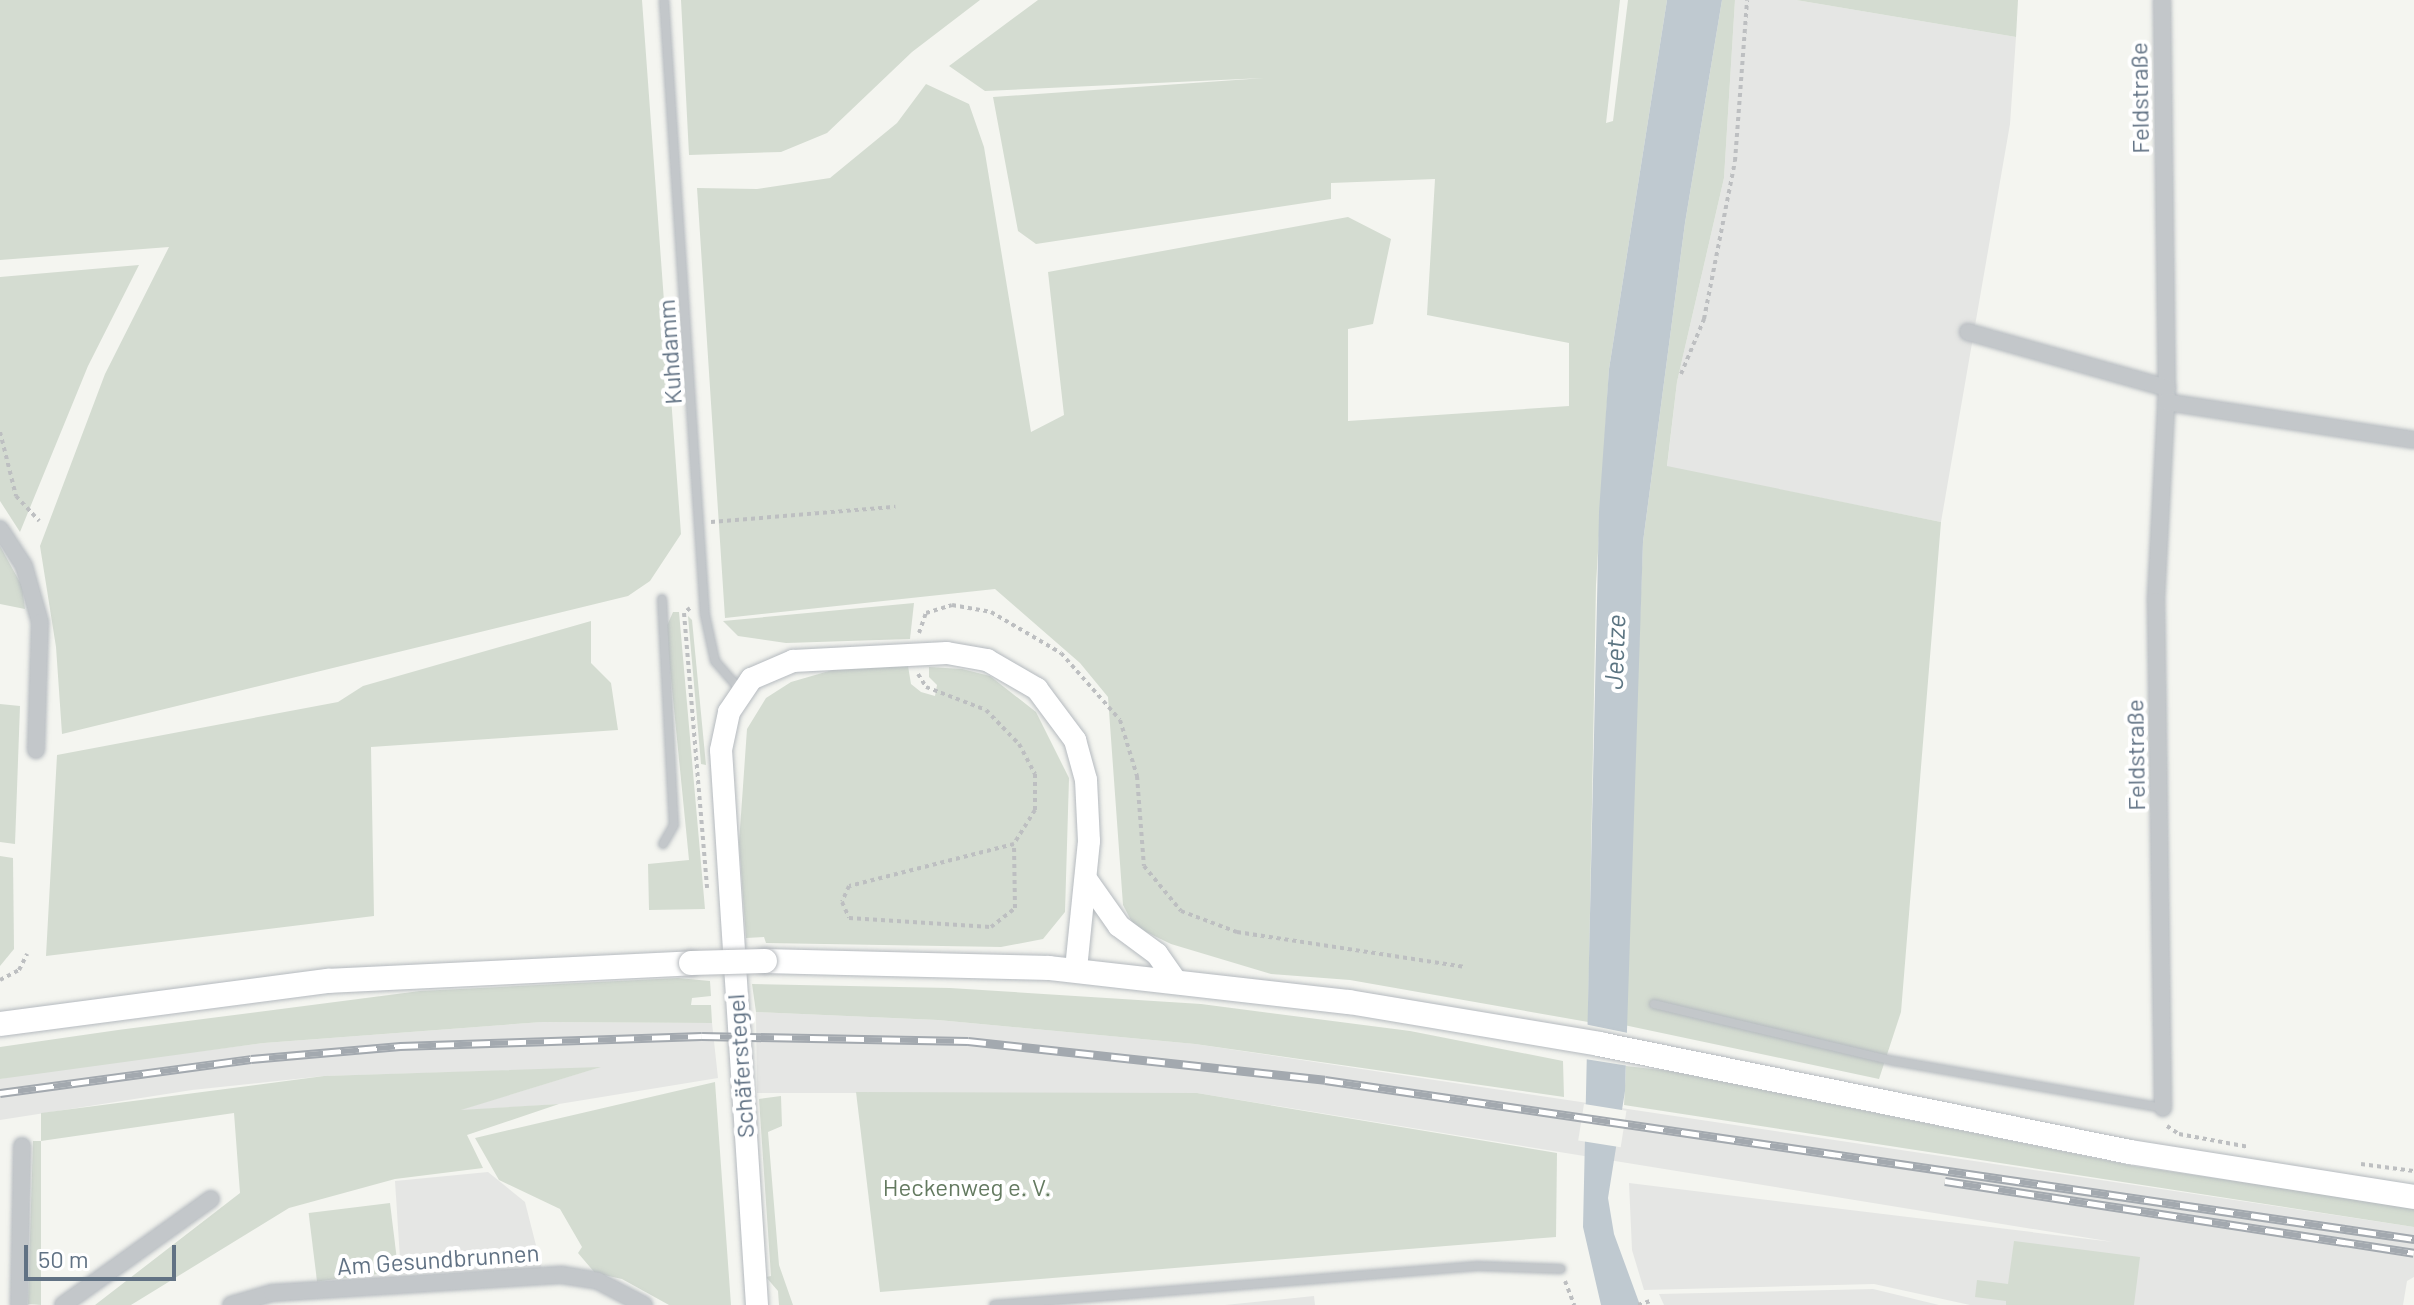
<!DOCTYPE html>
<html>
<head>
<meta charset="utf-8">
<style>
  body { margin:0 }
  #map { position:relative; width:2414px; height:1305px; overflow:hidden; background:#f4f5f0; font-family:Barlow,sans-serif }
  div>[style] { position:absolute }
  .built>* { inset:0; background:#e5e6e4 }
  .green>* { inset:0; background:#d4dcd1; transform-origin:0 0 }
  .water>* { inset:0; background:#bfc9d0 }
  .pier>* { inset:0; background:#f4f5f0; transform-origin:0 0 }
  .path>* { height:4px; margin-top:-2px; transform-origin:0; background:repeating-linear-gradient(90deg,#bdbfc1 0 4px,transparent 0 8px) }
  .roads { filter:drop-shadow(0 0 2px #b5babf) drop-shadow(0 0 2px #b5babf) }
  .lane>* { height:8px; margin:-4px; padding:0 4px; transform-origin:4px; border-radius:4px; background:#c3c7ca }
  .street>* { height:16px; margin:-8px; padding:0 8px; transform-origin:8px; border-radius:8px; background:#c3c7ca }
  .secondary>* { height:22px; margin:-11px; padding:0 11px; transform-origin:11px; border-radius:11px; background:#fff }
  .primary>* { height:24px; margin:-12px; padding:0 12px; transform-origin:12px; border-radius:12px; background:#fff }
  .rail>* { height:9px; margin-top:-4.5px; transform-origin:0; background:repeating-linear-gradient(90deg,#fff 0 18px,#a3a9af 0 36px); box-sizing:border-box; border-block:2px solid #a3a9af }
  .bridges { filter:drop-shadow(0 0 2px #b6babe) drop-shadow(0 0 2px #b6babe) }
  .primary-bridge>* { height:24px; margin:-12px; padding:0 12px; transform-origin:12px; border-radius:12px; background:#fff }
  span { translate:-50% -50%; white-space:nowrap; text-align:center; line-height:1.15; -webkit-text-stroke:8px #fff; paint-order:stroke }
  .street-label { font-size:24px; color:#617284 }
  .park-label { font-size:24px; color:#647a60 }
  .water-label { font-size:26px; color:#5c7582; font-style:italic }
  .scale { position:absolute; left:24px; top:1245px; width:152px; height:36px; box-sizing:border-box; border:4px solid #617284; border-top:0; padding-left:10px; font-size:24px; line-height:28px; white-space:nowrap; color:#617284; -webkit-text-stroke:6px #fff; paint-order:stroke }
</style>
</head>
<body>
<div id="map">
  <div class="built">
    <div style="clip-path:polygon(1735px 0,1796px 0,2016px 37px,2010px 124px,1941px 522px,1667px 467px,1677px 382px,1724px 178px)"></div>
    <div style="clip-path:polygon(756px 1012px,938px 1020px,1195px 1044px,2414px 1227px,2414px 1277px,2407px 1281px,2403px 1305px,1970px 1305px,1874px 1284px,1644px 1290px,1632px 1250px,1629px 1183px,2113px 1242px,1197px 1093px,757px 1093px)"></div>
    <div style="clip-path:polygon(542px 1022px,712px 1023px,718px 1078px,559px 1104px,456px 1111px,597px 1068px,324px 1076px,192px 1090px,0 1120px,0 1079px,36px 1072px,264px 1043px)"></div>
    <div style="clip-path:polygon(488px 1172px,525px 1202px,542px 1269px,401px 1274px,395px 1181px)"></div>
    <div style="clip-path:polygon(1873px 1289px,1939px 1305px,1664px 1305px,1659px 1294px)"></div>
    <div style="clip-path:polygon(1314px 1296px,1315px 1305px,1225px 1305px)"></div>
  </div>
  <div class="green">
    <div style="clip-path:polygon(0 0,642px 0,681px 534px,650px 581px,628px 596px,62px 734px,56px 647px,40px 546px,105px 374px,169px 247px,0 260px)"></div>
    <div style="clip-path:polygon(681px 0,980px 0,912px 52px,827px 133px,781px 152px,689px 155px)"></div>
    <div style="clip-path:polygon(1038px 0,1620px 0,1606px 123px,1613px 121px,1628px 0,1667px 0,1609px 369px,1596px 585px,1588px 1022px,1350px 980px,1271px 974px,1171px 944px,1134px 926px,1123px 905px,1108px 697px,1080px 663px,995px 589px,725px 618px,697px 188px,757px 189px,830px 178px,897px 123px,926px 84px,969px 104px,984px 147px,1031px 432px,1064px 415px,1048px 272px,1348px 217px,1391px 239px,1373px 324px,1348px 329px,1348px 421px,1569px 406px,1569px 343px,1427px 315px,1435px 179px,1331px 183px,1331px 199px,1036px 244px,1018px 231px,993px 97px,1264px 78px,985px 91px,949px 66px)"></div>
    <div style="clip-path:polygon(1722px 0,1735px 0,1724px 178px,1677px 382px,1667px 466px,1941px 522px,1901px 1012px,1879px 1079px,1624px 1025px,1643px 542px,1685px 223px)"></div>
    <div style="clip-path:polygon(1796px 0,2018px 0,2016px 37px)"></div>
    <div style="clip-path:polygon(139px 265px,88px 366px,20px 532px,0 501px,0 277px)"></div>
    <div style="clip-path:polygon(0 546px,22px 586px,25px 609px,0 604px)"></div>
    <div style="clip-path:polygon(914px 603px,910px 639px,786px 643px,738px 636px,723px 621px)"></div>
    <div style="clip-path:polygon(673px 612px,679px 612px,705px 909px,649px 910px,648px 864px,689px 860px,666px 628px)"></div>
    <div style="clip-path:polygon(688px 616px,692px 620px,706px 765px,701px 764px)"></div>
    <div style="clip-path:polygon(591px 621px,591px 663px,611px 683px,618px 730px,371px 747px,374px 916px,46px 956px,57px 755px,338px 702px,363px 686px)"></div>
    <div style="clip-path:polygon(908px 666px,911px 684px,921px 692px,935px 696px,937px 685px,929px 677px,929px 667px,962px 669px,990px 676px,1036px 712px,1069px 778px,1065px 912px,1043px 939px,1001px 947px,766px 943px,764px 937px,746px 938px,739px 843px,747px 729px,766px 698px,791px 682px,836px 669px)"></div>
    <div style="clip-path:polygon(0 704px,20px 706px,15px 844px,0 842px)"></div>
    <div style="clip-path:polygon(0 856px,13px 858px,14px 949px,0 966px)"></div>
    <div style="clip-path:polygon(678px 978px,710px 981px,711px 996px,692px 998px,691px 1005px,711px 1005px,712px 1023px,542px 1022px,264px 1043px,0 1079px,0 1047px,118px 1030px,420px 991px)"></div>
    <div style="clip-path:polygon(752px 984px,950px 988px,1201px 1004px,1410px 1031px,1563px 1061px,1564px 1097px,1195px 1044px,938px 1020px,756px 1012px)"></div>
    <div style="clip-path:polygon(1626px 1066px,1670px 1071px,2134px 1166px,2414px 1208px,2414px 1227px,1624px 1105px)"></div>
    <div style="clip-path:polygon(601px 1067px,461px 1110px,559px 1104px,467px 1135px,483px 1168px,395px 1179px,289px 1208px,131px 1305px,95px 1305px,240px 1193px,234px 1113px,41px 1141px,41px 1305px,28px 1304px,33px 1141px,41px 1141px,41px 1113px,324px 1076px)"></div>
    <div style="clip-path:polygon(715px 1082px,731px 1305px,669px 1305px,622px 1279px,595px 1273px,578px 1253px,582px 1247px,560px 1209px,499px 1180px,475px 1138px)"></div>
    <div style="clip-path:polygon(856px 1092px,1197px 1093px,1557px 1153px,1556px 1237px,880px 1292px)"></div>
    <div style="clip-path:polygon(781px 1096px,782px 1126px,768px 1132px,779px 1265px,793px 1305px,779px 1305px,778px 1291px,766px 1277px,771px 1276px,759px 1099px)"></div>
    <div style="left:390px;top:1203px;width:69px;height:82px;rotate:83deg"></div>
    <div style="clip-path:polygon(2014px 1241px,2140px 1257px,2134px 1305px,2006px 1305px,2006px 1301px,1975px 1297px,1977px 1280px,2008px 1284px)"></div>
  </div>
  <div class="water">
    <div style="clip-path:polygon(1667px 0,1722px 0,1685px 223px,1643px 542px,1625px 1091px,1608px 1198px,1614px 1234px,1640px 1305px,1601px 1305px,1583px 1227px,1599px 512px,1609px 369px)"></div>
  </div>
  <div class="pier">
    <div style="clip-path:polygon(1584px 1024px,1628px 1033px,1629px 1066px,1585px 1059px)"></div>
    <div style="left:1584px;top:1104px;width:43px;height:37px;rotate:9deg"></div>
  </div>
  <div class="path">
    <div style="left:1681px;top:374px;width:60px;rotate:-67.3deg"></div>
    <div style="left:1704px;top:319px;width:161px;rotate:-78.9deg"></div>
    <div style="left:1735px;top:161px;width:161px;rotate:-85.7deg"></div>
    <div style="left:0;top:432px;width:66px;rotate:76deg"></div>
    <div style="left:16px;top:496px;width:34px;rotate:47deg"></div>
    <div style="left:711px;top:522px;width:185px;rotate:-4.7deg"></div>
    <div style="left:690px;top:608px;width:8px;rotate:140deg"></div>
    <div style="left:684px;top:613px;width:276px;rotate:85.2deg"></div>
    <div style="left:919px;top:633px;width:21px;rotate:-71deg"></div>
    <div style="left:926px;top:613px;width:27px;rotate:-17deg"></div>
    <div style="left:952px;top:605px;width:40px;rotate:10deg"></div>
    <div style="left:991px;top:612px;width:81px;rotate:30.4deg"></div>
    <div style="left:1061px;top:653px;width:89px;rotate:48.6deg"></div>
    <div style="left:1120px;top:720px;width:59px;rotate:73.1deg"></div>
    <div style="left:1137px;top:776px;width:90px;rotate:85.6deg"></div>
    <div style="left:1144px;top:866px;width:58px;rotate:50.6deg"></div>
    <div style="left:1181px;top:911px;width:60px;rotate:20.6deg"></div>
    <div style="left:1237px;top:932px;width:231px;rotate:8.7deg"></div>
    <div style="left:918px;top:674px;width:15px;rotate:58deg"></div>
    <div style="left:926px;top:687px;width:64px;rotate:21deg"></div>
    <div style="left:986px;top:710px;width:47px;rotate:45.9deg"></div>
    <div style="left:1019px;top:744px;width:34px;rotate:62deg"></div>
    <div style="left:1035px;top:774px;width:36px;rotate:90deg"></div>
    <div style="left:1035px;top:810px;width:40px;rotate:122deg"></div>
    <div style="left:1014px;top:844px;width:170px;rotate:165.7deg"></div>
    <div style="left:849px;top:886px;width:17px;rotate:114deg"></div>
    <div style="left:842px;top:902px;width:17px;rotate:66deg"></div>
    <div style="left:849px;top:918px;width:142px;rotate:3.6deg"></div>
    <div style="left:991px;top:927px;width:31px;rotate:-38deg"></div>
    <div style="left:1015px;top:908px;width:64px;rotate:-90.9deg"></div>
    <div style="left:0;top:980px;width:21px;rotate:-28deg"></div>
    <div style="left:19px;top:970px;width:18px;rotate:-63deg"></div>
    <div style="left:2167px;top:1126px;width:14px;rotate:34deg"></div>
    <div style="left:2179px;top:1134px;width:71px;rotate:10.5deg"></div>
    <div style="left:2361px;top:1164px;width:53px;rotate:7.5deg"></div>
    <div style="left:1565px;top:1281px;width:26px;rotate:69deg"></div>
    <div style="left:1638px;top:1305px;width:13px;rotate:-18deg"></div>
  </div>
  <div class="roads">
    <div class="lane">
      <div style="left:664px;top:0;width:616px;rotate:86.19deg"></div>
      <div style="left:705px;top:615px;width:47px;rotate:77.7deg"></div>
      <div style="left:715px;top:661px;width:38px;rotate:49deg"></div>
      <div style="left:662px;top:599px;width:226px;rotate:87deg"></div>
      <div style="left:674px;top:825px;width:22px;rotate:120deg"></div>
      <div style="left:1654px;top:1004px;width:247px;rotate:13.4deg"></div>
      <div style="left:1894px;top:1061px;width:273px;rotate:9.9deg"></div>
      <div style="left:994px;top:1305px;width:485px;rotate:-4.6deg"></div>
      <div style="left:1477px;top:1266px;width:84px;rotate:2deg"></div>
    </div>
    <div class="street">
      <div style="left:2162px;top:0;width:388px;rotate:89.3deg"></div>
      <div style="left:2167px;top:388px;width:213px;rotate:93deg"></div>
      <div style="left:2156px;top:601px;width:507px;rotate:89.21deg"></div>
      <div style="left:1968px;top:332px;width:207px;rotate:15.7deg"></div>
      <div style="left:2166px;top:402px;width:251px;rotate:8.7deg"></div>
      <div style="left:0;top:529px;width:44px;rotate:57deg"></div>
      <div style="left:24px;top:566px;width:58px;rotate:74.1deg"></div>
      <div style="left:40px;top:622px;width:128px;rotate:91.8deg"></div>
      <div style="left:19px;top:1305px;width:159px;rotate:-88.9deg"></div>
      <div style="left:63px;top:1305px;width:182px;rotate:-35.6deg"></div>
      <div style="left:231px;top:1305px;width:43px;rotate:-16.3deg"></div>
      <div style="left:272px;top:1293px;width:291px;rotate:-3.6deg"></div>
      <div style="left:562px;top:1275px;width:36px;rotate:9deg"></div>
      <div style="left:598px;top:1281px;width:52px;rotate:27.6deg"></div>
    </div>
    <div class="secondary">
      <div style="left:1086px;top:879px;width:57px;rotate:54.9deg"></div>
      <div style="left:1119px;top:926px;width:47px;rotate:36.4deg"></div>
      <div style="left:1157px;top:954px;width:32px;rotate:55deg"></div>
      <div style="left:757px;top:1305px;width:556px;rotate:-93.71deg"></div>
      <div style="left:721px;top:750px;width:39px;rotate:-78deg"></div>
      <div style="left:729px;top:712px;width:40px;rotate:-56deg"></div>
      <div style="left:751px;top:679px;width:46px;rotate:-23.2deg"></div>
      <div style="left:793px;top:661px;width:154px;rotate:-3deg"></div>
      <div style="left:947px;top:653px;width:41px;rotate:9.9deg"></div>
      <div style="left:987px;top:660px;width:58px;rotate:30.1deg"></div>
      <div style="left:1037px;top:689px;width:64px;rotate:53.3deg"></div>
      <div style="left:1075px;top:740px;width:41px;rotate:74.6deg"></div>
      <div style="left:1086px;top:780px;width:61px;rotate:87.2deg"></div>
      <div style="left:1089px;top:841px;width:130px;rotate:95.8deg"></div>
    </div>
    <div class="primary">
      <div style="left:765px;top:961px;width:284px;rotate:1.4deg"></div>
      <div style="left:1049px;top:968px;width:302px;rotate:6.5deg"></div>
      <div style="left:1349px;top:1002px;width:254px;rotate:9.5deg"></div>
      <div style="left:1599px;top:1044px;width:542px;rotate:11.5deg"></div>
      <div style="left:2130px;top:1152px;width:288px;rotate:9deg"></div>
      <div style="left:0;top:1024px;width:331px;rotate:-7.5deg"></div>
      <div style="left:328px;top:981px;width:363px;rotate:-2.8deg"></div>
    </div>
  </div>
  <div class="rail">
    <div style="left:0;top:1093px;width:253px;rotate:-7.7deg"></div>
    <div style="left:251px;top:1059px;width:150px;rotate:-5deg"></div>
    <div style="left:400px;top:1046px;width:302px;rotate:-1.9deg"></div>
    <div style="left:702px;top:1036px;width:266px;rotate:1.1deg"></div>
    <div style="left:968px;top:1041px;width:359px;rotate:6.2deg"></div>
    <div style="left:1325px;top:1080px;width:1101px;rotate:8.31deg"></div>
    <div style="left:1945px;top:1181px;width:474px;rotate:8.7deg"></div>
  </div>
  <div class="bridges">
    <div class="primary-bridge">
      <div style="left:691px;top:963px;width:74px;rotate:-1.5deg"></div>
    </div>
  </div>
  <div class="street-label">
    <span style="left:2139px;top:98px;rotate:-91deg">Feldstraße</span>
    <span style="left:669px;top:352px;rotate:-94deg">Kuhdamm</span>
    <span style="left:2135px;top:755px;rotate:-91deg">Feldstraße</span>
    <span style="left:740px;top:1066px;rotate:-94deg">Schäferstegel</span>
    <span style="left:438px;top:1259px;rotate:-4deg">Am Gesundbrunnen</span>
  </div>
  <div class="park-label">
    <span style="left:967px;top:1187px">Heckenweg e. V.</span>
  </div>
  <div class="water-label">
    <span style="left:1614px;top:652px;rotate:-88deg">Jeetze</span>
  </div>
  <div class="scale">50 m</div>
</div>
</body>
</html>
